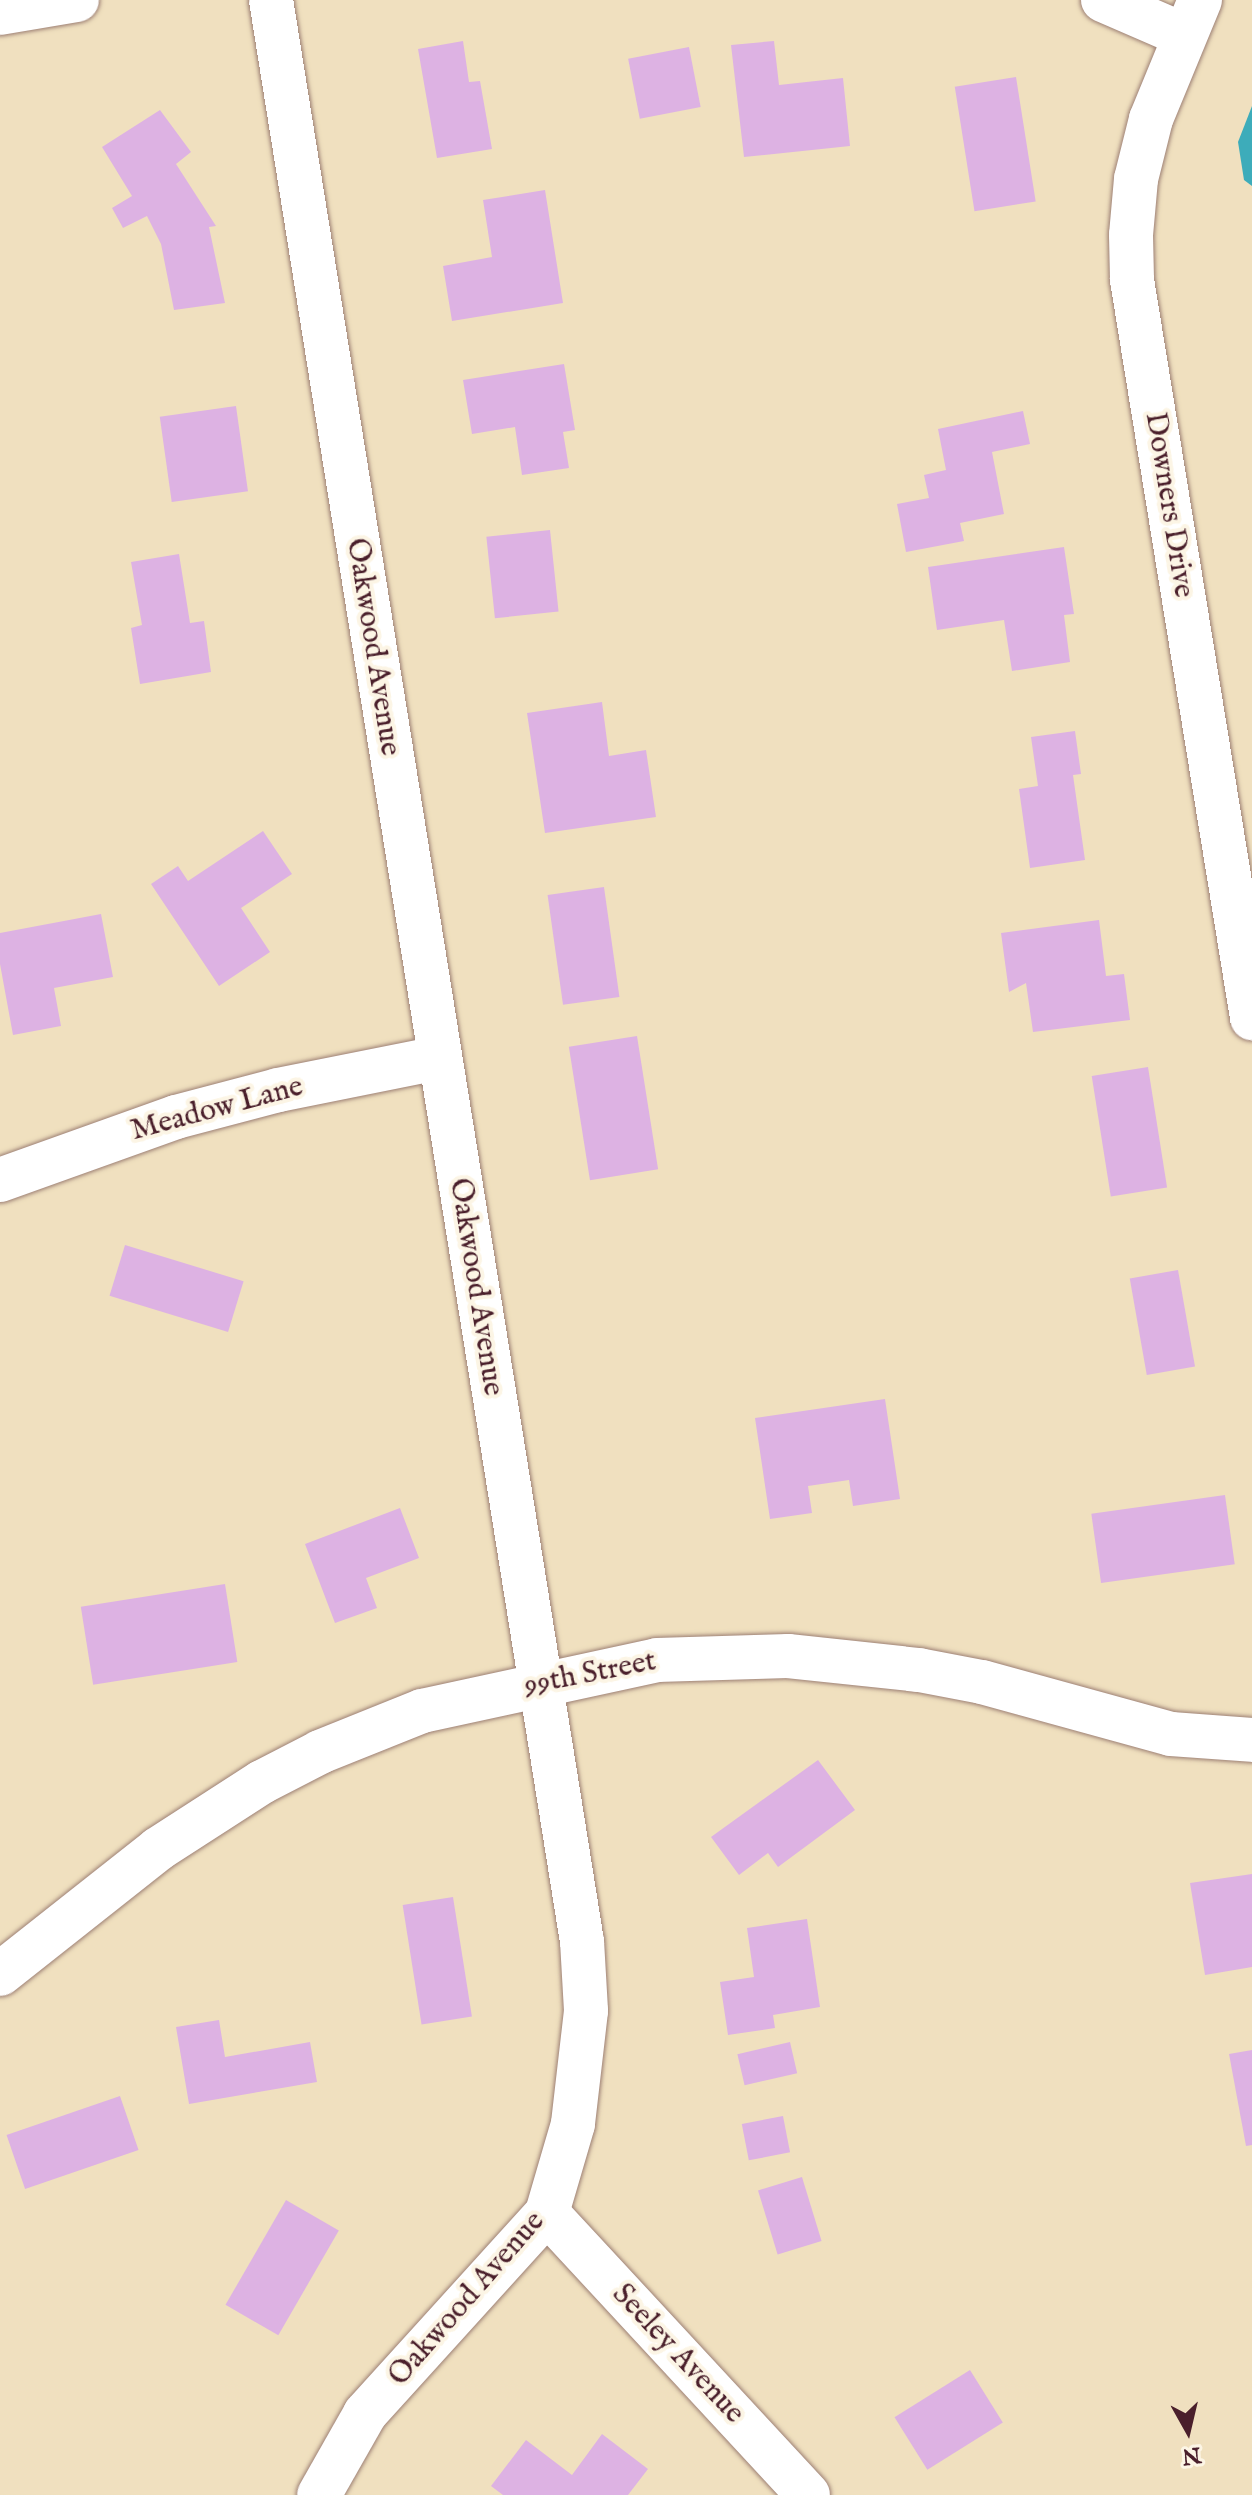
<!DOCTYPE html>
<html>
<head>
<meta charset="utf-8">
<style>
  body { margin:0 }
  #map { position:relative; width:1252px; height:2495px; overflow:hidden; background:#f0e0bf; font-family:"IM FELL English",serif }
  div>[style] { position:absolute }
  .water>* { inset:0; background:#3dacba }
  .building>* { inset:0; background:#ddb2e3; transform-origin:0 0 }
  .roads { filter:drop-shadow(0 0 2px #9d8075) drop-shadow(0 0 2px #9d8075) }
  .minor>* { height:44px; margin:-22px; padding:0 22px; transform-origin:22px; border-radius:22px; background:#fff }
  span { translate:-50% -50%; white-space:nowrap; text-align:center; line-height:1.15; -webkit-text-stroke:8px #fcf5e5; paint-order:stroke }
  .street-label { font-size:30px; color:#4a1f2b }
  .north { position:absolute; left:1148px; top:2391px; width:80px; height:80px; -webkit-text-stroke:6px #fcf5e5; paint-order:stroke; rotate:172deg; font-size:22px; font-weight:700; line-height:32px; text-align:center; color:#4a1f2b }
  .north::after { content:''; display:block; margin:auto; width:28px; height:36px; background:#4a1f2b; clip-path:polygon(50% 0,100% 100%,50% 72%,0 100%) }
</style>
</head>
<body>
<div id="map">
  <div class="water">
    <div style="clip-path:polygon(1252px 106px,1252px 186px,1244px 180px,1238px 142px)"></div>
  </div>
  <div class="building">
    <div style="clip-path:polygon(463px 41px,469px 82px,480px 81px,492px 149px,437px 158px,418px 49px)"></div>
    <div style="clip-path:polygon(774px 41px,779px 85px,843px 78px,850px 146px,744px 157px,731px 45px)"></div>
    <div style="left:689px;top:47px;width:61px;height:62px;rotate:79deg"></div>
    <div style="left:1016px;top:77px;width:126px;height:62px;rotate:81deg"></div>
    <div style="clip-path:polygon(160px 110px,191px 152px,176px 164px,216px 226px,209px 227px,225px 303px,174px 310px,161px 244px,147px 216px,123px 228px,112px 208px,132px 196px,102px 147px)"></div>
    <div style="clip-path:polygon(545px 190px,563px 303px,452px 321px,443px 266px,492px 257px,483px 200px)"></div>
    <div style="clip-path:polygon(564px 364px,575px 430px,563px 432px,569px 468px,522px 475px,515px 427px,472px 434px,463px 380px)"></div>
    <div style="left:236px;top:406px;width:86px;height:77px;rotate:82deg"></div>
    <div style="clip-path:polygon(1023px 411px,1030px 444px,992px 452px,1004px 514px,960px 523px,964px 541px,906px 552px,897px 504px,929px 498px,924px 475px,946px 470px,938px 429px)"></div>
    <div style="left:550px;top:530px;width:82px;height:64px;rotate:84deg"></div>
    <div style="clip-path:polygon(1064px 547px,1074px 614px,1064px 615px,1070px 662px,1012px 671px,1004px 620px,937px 630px,928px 567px)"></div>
    <div style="clip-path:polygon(179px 554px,190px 623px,204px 621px,211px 672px,140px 684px,131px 628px,142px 625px,131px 562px)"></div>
    <div style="clip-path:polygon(602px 702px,609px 756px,646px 750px,656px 817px,545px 833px,527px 713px)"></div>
    <div style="clip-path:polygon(1075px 731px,1081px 774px,1073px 775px,1085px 860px,1030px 868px,1019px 789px,1038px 786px,1031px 737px)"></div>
    <div style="clip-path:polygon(263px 831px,292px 874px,241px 908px,270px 952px,219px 986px,151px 884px,178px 866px,188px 881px)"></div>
    <div style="left:604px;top:887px;width:111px;height:57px;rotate:82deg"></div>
    <div style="clip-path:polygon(101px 914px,113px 977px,54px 988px,61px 1026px,13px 1035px,0 964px,0 933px)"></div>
    <div style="clip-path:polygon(1099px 920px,1106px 976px,1124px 974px,1130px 1020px,1033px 1032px,1026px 983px,1009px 992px,1001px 933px)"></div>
    <div style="left:637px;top:1036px;width:135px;height:69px;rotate:81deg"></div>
    <div style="left:1148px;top:1067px;width:122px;height:57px;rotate:81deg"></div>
    <div style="left:125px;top:1245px;width:124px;height:53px;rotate:17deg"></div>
    <div style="left:1178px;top:1270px;width:98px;height:49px;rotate:80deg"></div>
    <div style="clip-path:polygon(885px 1399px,900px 1499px,853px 1506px,849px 1480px,808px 1486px,812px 1513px,770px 1519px,755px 1418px)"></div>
    <div style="left:1225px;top:1495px;width:70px;height:135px;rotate:82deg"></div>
    <div style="clip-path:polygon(400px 1508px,419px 1558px,366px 1578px,377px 1608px,335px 1623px,305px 1544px)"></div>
    <div style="left:225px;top:1584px;width:79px;height:146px;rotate:81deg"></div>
    <div style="clip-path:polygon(818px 1760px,855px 1810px,778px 1867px,768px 1853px,739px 1875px,711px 1837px)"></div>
    <div style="clip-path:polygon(1252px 1874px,1252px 1967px,1205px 1975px,1190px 1883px)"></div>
    <div style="left:453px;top:1897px;width:121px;height:51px;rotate:81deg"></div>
    <div style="clip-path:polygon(807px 1919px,820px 2007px,773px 2015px,775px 2028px,728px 2035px,720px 1982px,754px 1977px,747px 1928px)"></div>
    <div style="clip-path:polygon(219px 2020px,225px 2057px,310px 2042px,317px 2082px,189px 2104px,176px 2027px)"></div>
    <div style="left:790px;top:2042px;width:32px;height:54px;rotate:77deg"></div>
    <div style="clip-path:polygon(1252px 2050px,1252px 2145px,1246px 2146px,1229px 2054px)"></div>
    <div style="left:120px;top:2096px;width:57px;height:120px;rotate:71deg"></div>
    <div style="left:783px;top:2116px;width:37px;height:42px;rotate:79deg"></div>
    <div style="left:802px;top:2177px;width:67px;height:46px;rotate:73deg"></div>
    <div style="left:286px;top:2200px;width:61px;height:121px;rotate:30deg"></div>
    <div style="left:970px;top:2370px;width:62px;height:89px;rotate:58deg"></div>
    <div style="clip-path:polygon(602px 2434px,648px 2469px,628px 2495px,503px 2495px,491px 2486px,526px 2440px,572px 2475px)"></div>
  </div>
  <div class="roads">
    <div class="minor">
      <div style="left:271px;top:0;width:1966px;rotate:80.9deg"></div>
      <div style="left:582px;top:1941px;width:70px;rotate:86.7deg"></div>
      <div style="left:586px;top:2011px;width:114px;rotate:96.6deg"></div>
      <div style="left:573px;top:2124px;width:93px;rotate:106.3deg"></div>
      <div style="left:547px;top:2213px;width:271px;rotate:132.2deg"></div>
      <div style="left:365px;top:2414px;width:93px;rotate:119.6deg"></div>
      <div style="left:1103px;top:0;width:88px;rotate:23.4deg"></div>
      <div style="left:1200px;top:0;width:129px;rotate:112.4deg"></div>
      <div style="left:1151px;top:119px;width:62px;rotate:104deg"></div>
      <div style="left:1136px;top:179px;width:56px;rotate:95.1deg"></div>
      <div style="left:1131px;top:235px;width:45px;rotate:88.7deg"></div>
      <div style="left:1132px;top:280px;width:748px;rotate:80.76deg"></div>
      <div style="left:0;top:13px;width:78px;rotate:-9.6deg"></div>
      <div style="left:0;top:1180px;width:187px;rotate:-19.7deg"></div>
      <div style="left:176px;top:1117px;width:106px;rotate:-14.8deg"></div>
      <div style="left:278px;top:1090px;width:163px;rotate:-11.3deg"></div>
      <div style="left:0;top:1974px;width:201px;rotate:-38.3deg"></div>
      <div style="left:158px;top:1849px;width:124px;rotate:-32.8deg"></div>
      <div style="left:262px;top:1782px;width:65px;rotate:-27.3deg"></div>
      <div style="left:320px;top:1752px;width:110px;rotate:-21.9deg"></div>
      <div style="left:422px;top:1711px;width:240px;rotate:-12.2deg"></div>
      <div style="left:657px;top:1660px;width:131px;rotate:-1.7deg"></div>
      <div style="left:788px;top:1656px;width:132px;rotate:6.1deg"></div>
      <div style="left:919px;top:1670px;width:64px;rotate:10.8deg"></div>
      <div style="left:982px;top:1682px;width:196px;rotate:15.4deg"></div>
      <div style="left:1171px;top:1734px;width:81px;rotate:4.2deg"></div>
      <div style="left:547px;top:2213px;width:384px;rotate:47.2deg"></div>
    </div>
  </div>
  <div class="street-label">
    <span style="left:1169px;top:505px;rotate:81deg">Downers Drive</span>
    <span style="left:373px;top:647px;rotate:81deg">Oakwood Avenue</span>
    <span style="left:217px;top:1109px;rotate:-15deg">Meadow Lane</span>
    <span style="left:476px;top:1287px;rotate:81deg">Oakwood Avenue</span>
    <span style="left:590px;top:1674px;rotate:-11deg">99th Street</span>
    <span style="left:467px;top:2299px;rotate:-49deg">Oakwood Avenue</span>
    <span style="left:678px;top:2354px;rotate:47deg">Seeley Avenue</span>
  </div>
  <div class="north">N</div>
</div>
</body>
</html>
